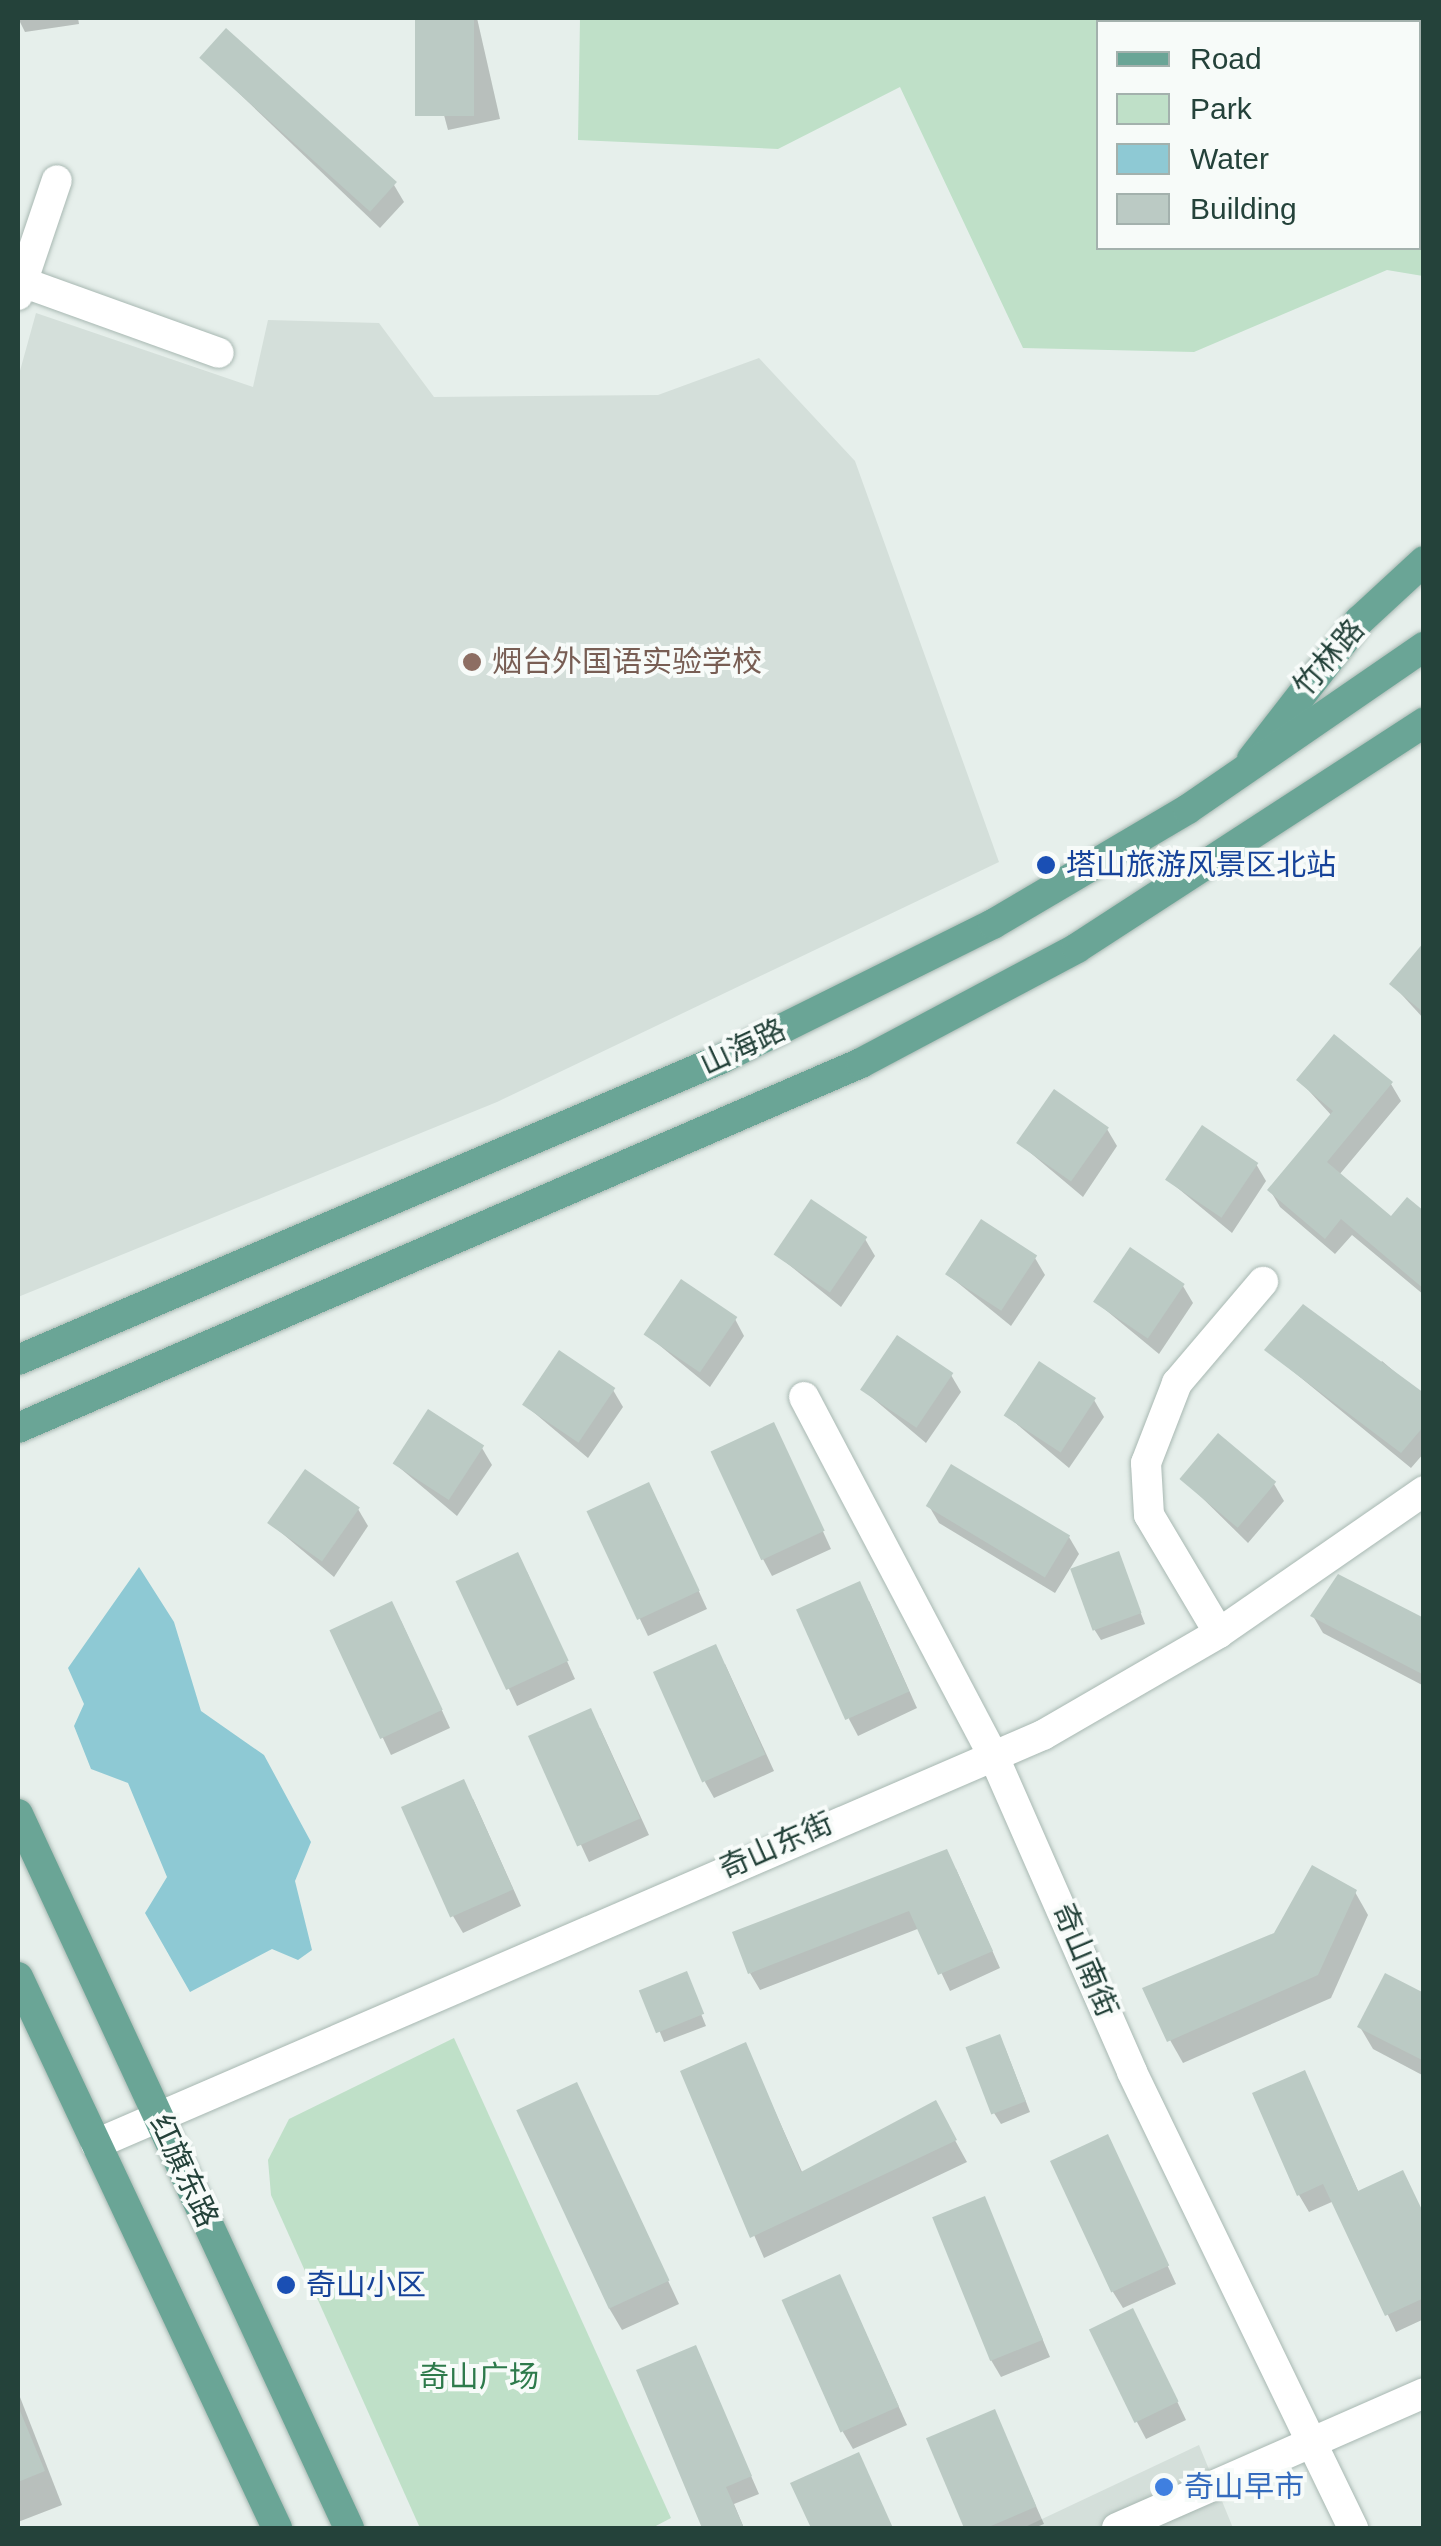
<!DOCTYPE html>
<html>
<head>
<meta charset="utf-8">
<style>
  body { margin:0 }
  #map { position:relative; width:1441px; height:2546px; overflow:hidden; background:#e6efeb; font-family:Arial,"Noto Sans SC",sans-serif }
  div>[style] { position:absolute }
  .built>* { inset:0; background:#d4dfda }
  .green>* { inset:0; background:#bfe0c8 }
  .water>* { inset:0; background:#8ec9d4 }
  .shadow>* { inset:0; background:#0003 }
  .building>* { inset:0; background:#bbcac4; transform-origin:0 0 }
  .roads { filter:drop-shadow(0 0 2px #a8b8b2) drop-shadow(0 0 2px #a8b8b2) }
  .minor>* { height:30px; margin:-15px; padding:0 15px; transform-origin:15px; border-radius:15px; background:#fff }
  .major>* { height:30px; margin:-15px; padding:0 15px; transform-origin:15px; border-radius:15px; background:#6aa596 }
  .dots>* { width:28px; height:28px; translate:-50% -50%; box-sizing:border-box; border:5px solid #f7fbf9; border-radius:50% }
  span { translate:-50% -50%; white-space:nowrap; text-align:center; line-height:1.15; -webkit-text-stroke:8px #f7fbf9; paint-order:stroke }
  .street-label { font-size:30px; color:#24423a }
  .education-label { font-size:30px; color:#785e54 }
  .left { translate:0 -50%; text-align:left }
  .transit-label { font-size:30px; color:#164399 }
  .park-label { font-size:30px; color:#2d7a4b }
  .shop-label { font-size:30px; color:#366cbe }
  .frame { position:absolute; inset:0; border:20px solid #24423a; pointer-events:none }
  .legend { position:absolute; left:1096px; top:20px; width:325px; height:230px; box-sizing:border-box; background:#f7fbf9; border:2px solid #a3b1ad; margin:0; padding:12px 18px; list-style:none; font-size:30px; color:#24423a }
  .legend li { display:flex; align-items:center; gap:20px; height:50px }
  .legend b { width:50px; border:2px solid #a3b1ad }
</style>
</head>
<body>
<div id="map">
  <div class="built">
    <div style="clip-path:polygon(36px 313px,253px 387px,268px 320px,379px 323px,434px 397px,658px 395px,759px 358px,855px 461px,999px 862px,497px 1102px,18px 1297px,18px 378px)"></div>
    <div style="clip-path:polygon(1199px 2445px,1233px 2528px,1023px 2528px)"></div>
  </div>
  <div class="green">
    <div style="clip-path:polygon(evenodd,580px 18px,1423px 18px,1423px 276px,1387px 270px,1194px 352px,1023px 348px,900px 87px,778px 149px,578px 140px,580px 18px,1098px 22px,1418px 22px,1418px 248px,1098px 248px,1098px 22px)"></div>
    <div style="clip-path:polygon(454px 2038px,671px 2518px,652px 2528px,420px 2528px,271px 2195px,268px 2160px,289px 2119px)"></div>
  </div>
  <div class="water">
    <div style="clip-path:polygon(139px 1567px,174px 1622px,201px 1711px,264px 1755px,311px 1842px,295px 1881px,312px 1950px,298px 1960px,272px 1949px,190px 1992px,145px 1913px,167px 1877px,128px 1783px,91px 1769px,74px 1726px,84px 1704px,68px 1668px)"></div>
  </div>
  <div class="shadow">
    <div style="clip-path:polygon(18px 18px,78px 18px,79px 24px,25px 32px)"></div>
    <div style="clip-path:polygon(418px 18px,477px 18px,500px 119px,448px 130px)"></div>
    <div style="clip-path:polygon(202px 58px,394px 185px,404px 202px,380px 228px)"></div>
    <div style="clip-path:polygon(1424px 946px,1424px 1019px,1392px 984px)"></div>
    <div style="clip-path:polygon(1299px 1080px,1391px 1084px,1401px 1101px,1339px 1175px,1392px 1220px,1424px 1214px,1424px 1295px,1352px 1235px,1335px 1254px,1280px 1207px,1270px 1190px,1332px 1116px)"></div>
    <div style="clip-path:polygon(1107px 1129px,1117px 1146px,1083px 1197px,1020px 1144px)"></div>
    <div style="clip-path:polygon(1256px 1164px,1266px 1181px,1232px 1233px,1168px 1180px)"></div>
    <div style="clip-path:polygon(865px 1239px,875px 1256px,841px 1307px,777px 1255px)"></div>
    <div style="clip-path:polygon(1035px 1258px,1045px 1275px,1011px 1326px,947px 1274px)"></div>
    <div style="clip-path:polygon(1183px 1286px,1193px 1303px,1159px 1354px,1096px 1302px)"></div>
    <div style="clip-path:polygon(735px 1319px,744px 1336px,710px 1387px,647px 1335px)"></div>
    <div style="clip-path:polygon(1267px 1350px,1376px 1368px,1382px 1361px,1424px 1397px,1424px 1453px,1411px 1468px)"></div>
    <div style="clip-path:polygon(951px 1375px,961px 1392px,926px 1443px,863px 1390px)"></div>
    <div style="clip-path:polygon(613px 1390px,623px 1407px,588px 1458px,525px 1405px)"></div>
    <div style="clip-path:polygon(1094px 1400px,1104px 1417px,1069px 1468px,1006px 1415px)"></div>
    <div style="clip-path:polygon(782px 1442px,831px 1549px,772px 1576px,763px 1559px)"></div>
    <div style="clip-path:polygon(482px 1448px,492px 1465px,457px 1516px,394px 1463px)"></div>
    <div style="clip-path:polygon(1183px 1479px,1274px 1484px,1284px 1501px,1248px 1543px)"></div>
    <div style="clip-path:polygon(658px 1502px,707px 1609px,648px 1636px,589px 1512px)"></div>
    <div style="clip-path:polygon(929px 1506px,1069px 1537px,1079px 1554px,1055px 1593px,939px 1523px)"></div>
    <div style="clip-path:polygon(358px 1509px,368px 1526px,334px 1577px,271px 1524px)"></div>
    <div style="clip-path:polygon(1118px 1554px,1145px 1624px,1101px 1640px,1094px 1629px)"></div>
    <div style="clip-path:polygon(527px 1572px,575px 1679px,517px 1706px,458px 1582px)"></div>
    <div style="clip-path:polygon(1338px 1577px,1424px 1621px,1424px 1686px,1323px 1633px,1313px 1616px)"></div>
    <div style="clip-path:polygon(869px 1601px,917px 1708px,858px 1736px,849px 1719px)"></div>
    <div style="clip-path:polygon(401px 1621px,450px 1728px,391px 1755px,332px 1631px)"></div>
    <div style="clip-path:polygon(725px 1664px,774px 1771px,714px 1798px,705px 1782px)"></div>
    <div style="clip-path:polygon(600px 1728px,649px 1835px,589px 1862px,531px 1738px)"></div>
    <div style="clip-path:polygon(473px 1799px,521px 1906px,463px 1933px,453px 1916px)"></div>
    <div style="clip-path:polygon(956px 1869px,1000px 1968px,950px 1991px,920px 1928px,760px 1990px,750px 1973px)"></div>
    <div style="clip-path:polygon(1355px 1892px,1368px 1915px,1331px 1998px,1183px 2063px,1170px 2040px)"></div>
    <div style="clip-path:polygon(688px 1982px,706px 2026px,664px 2042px,643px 1991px)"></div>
    <div style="clip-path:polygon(1424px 1996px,1424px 2076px,1373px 2049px,1360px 2027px)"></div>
    <div style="clip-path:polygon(745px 2045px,803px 2174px,935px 2104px,967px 2162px,764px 2258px,683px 2072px)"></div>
    <div style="clip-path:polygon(1005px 2048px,1030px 2112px,1001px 2124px,994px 2113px)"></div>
    <div style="clip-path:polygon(1304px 2073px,1359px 2193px,1424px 2216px,1424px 2319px,1396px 2332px,1334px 2201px,1309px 2212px,1299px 2195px)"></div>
    <div style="clip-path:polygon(576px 2085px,679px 2304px,622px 2330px,609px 2308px)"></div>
    <div style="clip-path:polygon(1116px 2154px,1176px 2284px,1123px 2308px,1113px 2292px)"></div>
    <div style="clip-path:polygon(984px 2199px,1050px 2357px,1001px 2377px,991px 2360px)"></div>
    <div style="clip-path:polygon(848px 2294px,907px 2425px,853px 2449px,843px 2432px)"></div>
    <div style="clip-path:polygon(1142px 2328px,1186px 2420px,1146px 2439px,1137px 2422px)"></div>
    <div style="clip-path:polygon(695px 2348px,759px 2494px,734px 2504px,744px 2528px,705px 2528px,639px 2371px)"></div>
    <div style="clip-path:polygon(18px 2392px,62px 2505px,18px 2522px)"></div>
    <div style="clip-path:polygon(994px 2412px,1044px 2524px,1034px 2528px,967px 2528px,929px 2439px)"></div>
  </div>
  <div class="building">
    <div style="left:415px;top:18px;width:59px;height:98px"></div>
    <div style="left:226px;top:28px;width:230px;height:40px;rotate:42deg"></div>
    <div style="clip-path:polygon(1424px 942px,1424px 1013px,1389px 984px)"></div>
    <div style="clip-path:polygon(1334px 1034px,1393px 1082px,1327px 1162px,1391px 1216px,1407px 1197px,1424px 1211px,1424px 1289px,1341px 1219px,1325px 1239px,1267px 1190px,1333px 1111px,1296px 1080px)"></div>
    <div style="left:1054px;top:1089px;width:67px;height:66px;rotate:35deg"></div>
    <div style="left:1202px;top:1125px;width:68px;height:66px;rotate:34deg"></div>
    <div style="left:811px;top:1199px;width:68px;height:67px;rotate:34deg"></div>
    <div style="left:981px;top:1219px;width:67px;height:66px;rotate:33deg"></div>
    <div style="left:1130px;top:1247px;width:66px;height:66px;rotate:34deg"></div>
    <div style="left:681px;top:1279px;width:68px;height:67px;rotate:34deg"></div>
    <div style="clip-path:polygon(1303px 1304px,1424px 1393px,1424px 1426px,1401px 1453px,1264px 1350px)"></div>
    <div style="left:897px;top:1335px;width:68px;height:66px;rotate:34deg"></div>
    <div style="left:559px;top:1350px;width:68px;height:66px;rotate:34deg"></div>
    <div style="left:1039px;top:1361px;width:68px;height:65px;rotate:33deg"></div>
    <div style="left:428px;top:1409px;width:67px;height:65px;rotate:33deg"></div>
    <div style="left:774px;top:1422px;width:120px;height:70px;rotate:65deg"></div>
    <div style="left:1218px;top:1433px;width:76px;height:60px;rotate:40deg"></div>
    <div style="left:951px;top:1464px;width:139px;height:49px;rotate:31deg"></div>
    <div style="left:305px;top:1469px;width:67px;height:66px;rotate:35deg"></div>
    <div style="left:649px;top:1482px;width:120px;height:69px;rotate:65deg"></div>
    <div style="left:1119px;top:1551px;width:66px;height:52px;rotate:70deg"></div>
    <div style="left:518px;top:1552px;width:120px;height:69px;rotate:65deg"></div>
    <div style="clip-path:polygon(1338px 1574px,1424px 1618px,1424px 1675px,1310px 1616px)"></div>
    <div style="left:860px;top:1581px;width:121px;height:70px;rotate:66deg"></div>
    <div style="left:392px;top:1601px;width:120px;height:69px;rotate:65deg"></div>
    <div style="left:716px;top:1644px;width:121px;height:69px;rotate:66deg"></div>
    <div style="left:591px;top:1708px;width:121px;height:69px;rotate:66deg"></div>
    <div style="left:464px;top:1779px;width:121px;height:69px;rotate:66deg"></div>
    <div style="clip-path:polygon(947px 1849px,993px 1951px,938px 1975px,909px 1911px,748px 1974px,732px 1932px)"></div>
    <div style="clip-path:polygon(1312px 1865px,1357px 1890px,1318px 1975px,1167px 2042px,1142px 1988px,1274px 1933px)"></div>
    <div style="left:687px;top:1971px;width:46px;height:52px;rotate:68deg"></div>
    <div style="clip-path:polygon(1385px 1973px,1424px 1993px,1424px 2061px,1357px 2027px)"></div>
    <div style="left:1000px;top:2034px;width:72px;height:37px;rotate:69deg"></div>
    <div style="clip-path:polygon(746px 2042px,801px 2172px,936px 2100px,957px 2140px,750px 2238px,680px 2071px)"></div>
    <div style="clip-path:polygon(1305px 2070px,1358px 2191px,1403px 2170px,1424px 2214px,1424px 2298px,1385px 2316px,1323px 2184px,1297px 2196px,1252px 2093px)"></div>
    <div style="left:577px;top:2082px;width:219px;height:67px;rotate:65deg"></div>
    <div style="left:1108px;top:2134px;width:145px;height:64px;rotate:65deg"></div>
    <div style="left:985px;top:2196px;width:155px;height:57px;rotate:68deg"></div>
    <div style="left:840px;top:2274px;width:145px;height:64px;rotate:66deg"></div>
    <div style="left:1133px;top:2308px;width:104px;height:49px;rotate:64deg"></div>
    <div style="clip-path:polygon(696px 2345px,752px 2476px,726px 2487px,744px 2528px,702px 2528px,636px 2370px)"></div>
    <div style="clip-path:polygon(18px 2406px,45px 2471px,18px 2482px)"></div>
    <div style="left:995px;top:2409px;width:106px;height:75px;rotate:67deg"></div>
    <div style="clip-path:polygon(859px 2452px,893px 2528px,811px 2528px,790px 2483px)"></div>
  </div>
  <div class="roads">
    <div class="minor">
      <div style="left:22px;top:282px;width:209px;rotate:19.8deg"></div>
      <div style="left:18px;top:295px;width:121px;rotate:-71.3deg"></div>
      <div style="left:804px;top:1397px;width:407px;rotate:62.2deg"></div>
      <div style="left:994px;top:1757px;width:344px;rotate:66.3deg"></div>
      <div style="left:1132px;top:2072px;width:507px;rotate:64.14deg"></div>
      <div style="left:1219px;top:1633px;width:137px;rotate:-120.7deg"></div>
      <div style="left:1149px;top:1515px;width:52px;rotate:-93.3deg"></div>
      <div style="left:1146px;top:1463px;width:86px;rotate:-68.8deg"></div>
      <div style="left:1177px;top:1383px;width:133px;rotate:-49.6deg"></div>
      <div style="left:96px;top:2144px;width:1032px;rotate:-23.36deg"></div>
      <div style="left:1043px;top:1735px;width:203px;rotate:-30.1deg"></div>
      <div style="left:1219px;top:1633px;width:249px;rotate:-34.7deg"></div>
      <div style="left:1117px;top:2528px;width:335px;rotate:-23.7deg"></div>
    </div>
    <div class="major">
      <div style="left:1252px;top:759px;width:175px;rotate:-52.2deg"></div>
      <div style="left:1359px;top:621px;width:88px;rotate:-42.7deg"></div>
      <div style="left:18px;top:1360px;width:765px;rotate:-23.18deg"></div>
      <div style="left:721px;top:1059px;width:304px;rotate:-26.4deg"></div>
      <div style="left:993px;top:924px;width:226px;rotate:-30.5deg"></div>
      <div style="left:1188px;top:809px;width:286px;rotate:-34.5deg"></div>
      <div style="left:18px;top:1428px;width:919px;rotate:-23.41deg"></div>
      <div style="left:861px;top:1063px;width:245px;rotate:-28deg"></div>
      <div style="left:1077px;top:948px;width:414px;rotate:-33deg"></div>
      <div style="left:18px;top:1814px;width:787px;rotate:65.13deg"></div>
      <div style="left:18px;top:1977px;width:609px;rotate:64.82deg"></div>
    </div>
  </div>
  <div class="dots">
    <div style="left:472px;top:662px;background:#8d6e63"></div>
    <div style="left:1046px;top:865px;background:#1a4fb4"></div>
    <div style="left:286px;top:2285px;background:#1a4fb4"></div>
    <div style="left:1164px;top:2487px;background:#3f7fe0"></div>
  </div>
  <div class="street-label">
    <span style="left:1329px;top:658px;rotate:-49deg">竹林路</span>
    <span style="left:743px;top:1047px;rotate:-25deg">山海路</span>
    <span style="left:776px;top:1846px;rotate:-24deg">奇山东街</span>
    <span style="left:1085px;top:1960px;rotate:67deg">奇山南街</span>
    <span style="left:184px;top:2171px;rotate:65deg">红旗东路</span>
  </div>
  <div class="education-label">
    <span class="left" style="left:492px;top:662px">烟台外国语实验学校</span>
  </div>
  <div class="transit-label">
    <span class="left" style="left:1066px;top:865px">塔山旅游风景区北站</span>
    <span class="left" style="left:306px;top:2285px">奇山小区</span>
  </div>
  <div class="park-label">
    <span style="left:479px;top:2377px">奇山广场</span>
  </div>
  <div class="shop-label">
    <span class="left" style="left:1184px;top:2487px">奇山早市</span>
  </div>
  <div class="frame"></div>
  <ul class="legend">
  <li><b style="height:12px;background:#6aa596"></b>Road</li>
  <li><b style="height:28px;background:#bfe0c8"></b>Park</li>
  <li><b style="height:28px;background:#8ec9d4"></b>Water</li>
  <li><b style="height:28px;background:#bbcac4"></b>Building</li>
  </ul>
</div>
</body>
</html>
